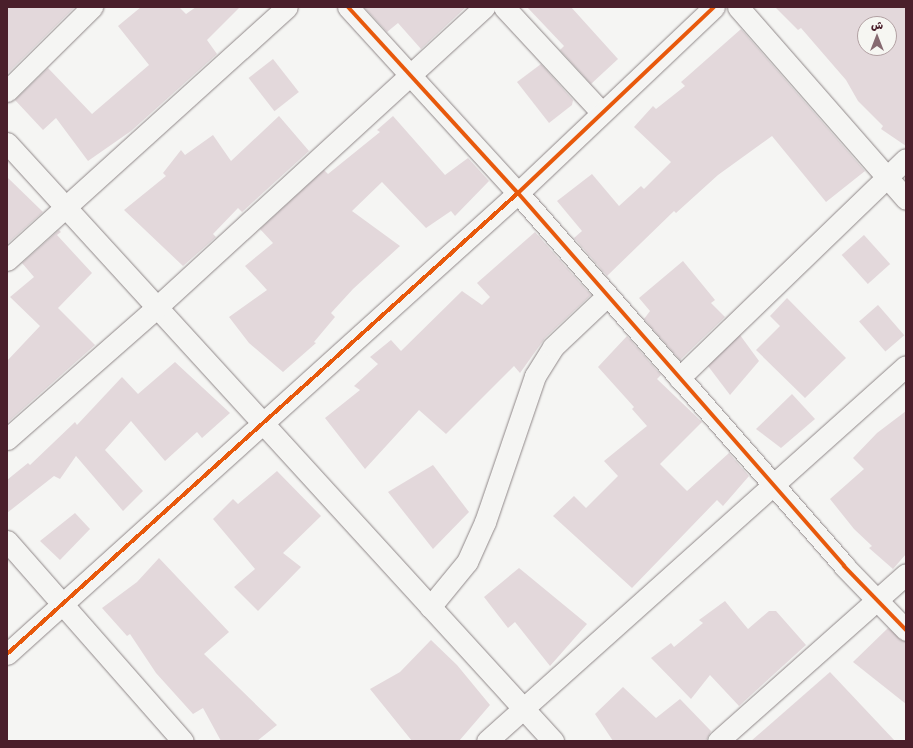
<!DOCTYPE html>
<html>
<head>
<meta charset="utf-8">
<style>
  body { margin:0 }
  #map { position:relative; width:913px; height:748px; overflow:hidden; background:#f5f5f3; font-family:"Patrick Hand","Playpen Sans Arabic",sans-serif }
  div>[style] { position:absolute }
  .building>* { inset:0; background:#e3d8db; transform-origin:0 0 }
  .roads { filter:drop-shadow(0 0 1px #8f8788) drop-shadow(0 0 1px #8f8788) }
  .minor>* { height:21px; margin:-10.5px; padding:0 10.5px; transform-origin:10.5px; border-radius:10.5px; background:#f5f5f3 }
  .cycleway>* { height:4px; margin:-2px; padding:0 2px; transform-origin:2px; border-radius:2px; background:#e8590c }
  span { translate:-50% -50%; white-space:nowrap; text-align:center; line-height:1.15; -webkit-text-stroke:3.5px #f6f6f2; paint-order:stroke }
  .frame { position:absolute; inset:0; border:8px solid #4a1f2b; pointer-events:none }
  .north { position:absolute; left:857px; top:16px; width:40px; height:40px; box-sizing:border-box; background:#f6f6f2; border:1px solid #b1a0a2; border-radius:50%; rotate:0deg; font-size:11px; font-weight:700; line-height:16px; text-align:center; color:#4a1f2b }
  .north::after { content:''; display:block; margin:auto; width:14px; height:18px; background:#866a71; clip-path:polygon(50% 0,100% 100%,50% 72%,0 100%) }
</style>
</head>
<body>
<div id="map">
  <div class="building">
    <div style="clip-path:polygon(7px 7px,75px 7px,7px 74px)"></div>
    <div style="clip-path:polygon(141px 7px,179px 7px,186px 14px,196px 7px,240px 7px,207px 40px,217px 54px,131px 131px,88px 161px,56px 118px,43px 130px,15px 100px,48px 68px,92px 114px,149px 65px,118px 26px)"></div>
    <div style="clip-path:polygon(364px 7px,466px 7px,421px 49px,398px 23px,387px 32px)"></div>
    <div style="clip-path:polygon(527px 7px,571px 7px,618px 59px,591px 84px,560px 50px,564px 46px)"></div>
    <div style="clip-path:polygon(evenodd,775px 7px,906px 7px,906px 146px,881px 129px,883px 126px,858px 101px,846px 80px,801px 28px,798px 30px,775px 7px,865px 24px,889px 24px,889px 48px,865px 48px,865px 24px)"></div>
    <div style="clip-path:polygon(741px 29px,865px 171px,826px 202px,772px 136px,718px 175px,676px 213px,674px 211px,607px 276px,574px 238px,582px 231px,557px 201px,592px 174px,619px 206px,641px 186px,644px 189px,671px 162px,634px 127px,653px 106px,656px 109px,685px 86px,681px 82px)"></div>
    <div style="left:273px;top:59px;width:42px;height:31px;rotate:52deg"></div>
    <div style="clip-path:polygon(541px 64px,573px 100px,572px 105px,549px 123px,517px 82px)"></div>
    <div style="clip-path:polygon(279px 116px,309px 151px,242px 212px,238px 208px,213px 234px,216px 237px,183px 266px,124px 210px,166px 176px,163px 173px,181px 150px,185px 155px,213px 135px,231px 161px)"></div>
    <div style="clip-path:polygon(393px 116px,445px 175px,468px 158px,489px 181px,455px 216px,451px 211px,426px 228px,382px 182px,352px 211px,400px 246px,353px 289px,331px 313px,335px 317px,314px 342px,316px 343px,283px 372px,249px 343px,229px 317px,267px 290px,245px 266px,273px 243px,260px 229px,324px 170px,328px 174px,380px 132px,377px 130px)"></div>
    <div style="clip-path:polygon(7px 177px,43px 212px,7px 244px)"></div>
    <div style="clip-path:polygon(59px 230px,61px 232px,57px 235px,92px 273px,58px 308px,95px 345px,7px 423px,7px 361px,40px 326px,10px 297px,34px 277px,22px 263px)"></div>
    <div style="clip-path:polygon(535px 232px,591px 295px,545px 338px,520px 373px,514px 366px,446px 434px,419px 410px,365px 469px,325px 418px,360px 390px,354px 386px,378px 364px,370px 357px,391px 340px,401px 351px,462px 291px,482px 305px,490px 297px,477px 283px)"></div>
    <div style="left:864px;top:235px;width:39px;height:30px;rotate:48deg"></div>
    <div style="clip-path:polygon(683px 261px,715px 300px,711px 303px,725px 317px,680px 360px,644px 319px,650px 311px,639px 298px)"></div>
    <div style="clip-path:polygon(787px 298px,846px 358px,805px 398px,756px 350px,780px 326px,770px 316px)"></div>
    <div style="left:878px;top:305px;width:40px;height:25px;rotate:49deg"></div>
    <div style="clip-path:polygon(740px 335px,759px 361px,730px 395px,708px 366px)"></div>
    <div style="clip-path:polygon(627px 336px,661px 375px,657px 379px,702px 422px,660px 464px,687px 491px,729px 453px,749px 476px,723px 506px,717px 500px,632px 588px,553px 516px,574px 496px,586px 508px,618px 476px,604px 461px,647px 426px,632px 409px,634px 407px,598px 367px)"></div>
    <div style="clip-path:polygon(175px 362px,230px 413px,202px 438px,197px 432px,165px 461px,131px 421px,105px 450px,143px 491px,123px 511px,76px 456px,60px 479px,54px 476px,7px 513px,7px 480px,28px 463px,30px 465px,75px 422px,77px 425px,122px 377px,138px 394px)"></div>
    <div style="clip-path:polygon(792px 394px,815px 419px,781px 448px,756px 429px)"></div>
    <div style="clip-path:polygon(906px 411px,906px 554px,893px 569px,869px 548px,872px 546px,854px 529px,830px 499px,864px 469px,853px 458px,877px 433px)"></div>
    <div style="clip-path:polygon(433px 465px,469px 512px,433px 549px,388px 492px)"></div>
    <div style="clip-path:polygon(277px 471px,321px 516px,283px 553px,301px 567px,258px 611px,234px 587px,255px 569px,213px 519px,233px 499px,238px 504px)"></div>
    <div style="clip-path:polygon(75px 513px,90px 529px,60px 560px,40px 541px)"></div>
    <div style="clip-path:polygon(159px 558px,229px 632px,204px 654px,277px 725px,257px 741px,221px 741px,203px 708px,193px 714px,156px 673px,130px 634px,127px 636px,102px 608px,137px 582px)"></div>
    <div style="clip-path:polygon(519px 568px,587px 624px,550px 666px,515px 622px,508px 628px,484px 597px)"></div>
    <div style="clip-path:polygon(725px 601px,748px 629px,769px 611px,776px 611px,806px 645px,739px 706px,710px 675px,691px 699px,651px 658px,671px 643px,674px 647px,703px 623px,699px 620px)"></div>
    <div style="clip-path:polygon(888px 628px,906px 642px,906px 704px,853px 662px)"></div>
    <div style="clip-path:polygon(431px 640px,457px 665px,490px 705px,459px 741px,412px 741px,370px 689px,400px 672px)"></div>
    <div style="clip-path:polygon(830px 672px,895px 741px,751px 741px)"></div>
    <div style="clip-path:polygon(623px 687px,656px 718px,680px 699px,711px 731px,706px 741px,613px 741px,595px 714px)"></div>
  </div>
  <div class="roads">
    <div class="minor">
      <div style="left:348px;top:7px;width:252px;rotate:47.6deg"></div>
      <div style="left:518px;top:193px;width:495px;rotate:48.8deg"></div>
      <div style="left:844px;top:566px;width:89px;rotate:45.9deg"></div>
      <div style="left:504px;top:7px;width:144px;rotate:47.2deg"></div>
      <div style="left:738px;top:7px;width:255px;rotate:48.8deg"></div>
      <div style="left:7px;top:91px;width:120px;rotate:-44.7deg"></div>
      <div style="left:7px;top:143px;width:810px;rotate:47.6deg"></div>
      <div style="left:7px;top:260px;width:377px;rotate:-42.1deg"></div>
      <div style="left:679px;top:378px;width:315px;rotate:-44deg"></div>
      <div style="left:7px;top:439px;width:200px;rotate:-41.3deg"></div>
      <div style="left:157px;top:307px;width:444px;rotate:-42.5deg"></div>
      <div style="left:7px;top:541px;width:266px;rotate:48.7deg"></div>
      <div style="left:430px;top:607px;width:58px;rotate:-50.6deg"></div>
      <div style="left:467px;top:562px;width:44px;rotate:-65.8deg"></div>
      <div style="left:485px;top:522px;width:154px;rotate:-71.1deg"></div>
      <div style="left:535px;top:376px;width:34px;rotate:-58deg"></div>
      <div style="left:553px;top:347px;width:74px;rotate:-43.4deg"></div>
      <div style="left:7px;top:654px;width:688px;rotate:-42.06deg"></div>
      <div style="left:518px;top:193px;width:270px;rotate:-43.5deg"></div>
      <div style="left:487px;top:741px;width:562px;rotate:-41.83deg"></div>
      <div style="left:718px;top:741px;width:251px;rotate:-41.6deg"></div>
    </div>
  </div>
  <div class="cycleway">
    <div style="left:348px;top:7px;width:252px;rotate:47.6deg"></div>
    <div style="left:518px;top:193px;width:495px;rotate:48.8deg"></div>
    <div style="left:844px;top:566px;width:89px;rotate:45.9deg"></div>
    <div style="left:7px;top:654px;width:688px;rotate:-42.06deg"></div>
    <div style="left:518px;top:193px;width:270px;rotate:-43.5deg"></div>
  </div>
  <div class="frame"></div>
  <div class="north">ش</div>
</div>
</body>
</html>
